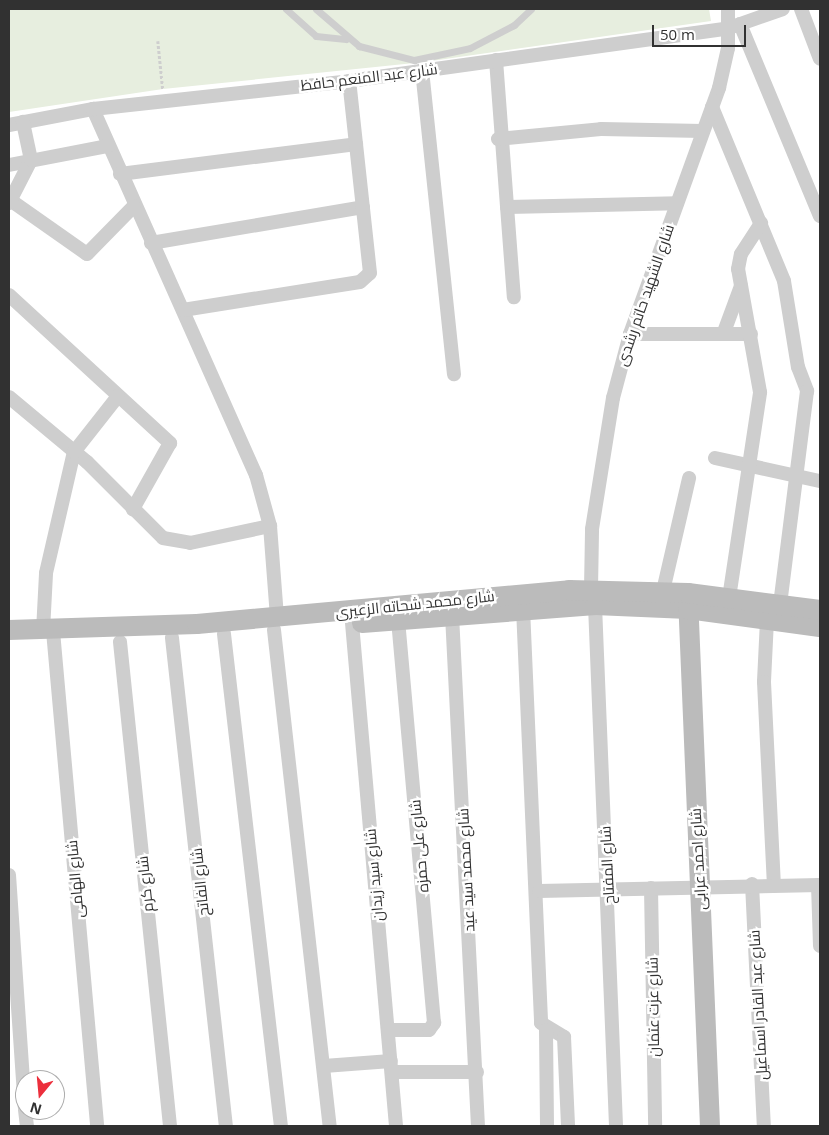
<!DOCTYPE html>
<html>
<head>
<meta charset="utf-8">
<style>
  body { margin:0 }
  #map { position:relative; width:829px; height:1135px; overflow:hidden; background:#fff; font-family:"Open Sans",Cairo,sans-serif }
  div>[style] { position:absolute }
  .green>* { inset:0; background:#e7eedf }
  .path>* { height:2.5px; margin-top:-1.25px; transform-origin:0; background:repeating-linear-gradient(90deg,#cecece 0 2.5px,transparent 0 5px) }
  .lane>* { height:7px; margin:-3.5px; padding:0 3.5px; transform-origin:3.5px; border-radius:3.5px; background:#cecece }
  .street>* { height:14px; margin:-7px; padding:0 7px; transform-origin:7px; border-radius:7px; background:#cecece }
  .secondary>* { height:20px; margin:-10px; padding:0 10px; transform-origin:10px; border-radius:10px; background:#bbb }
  span { translate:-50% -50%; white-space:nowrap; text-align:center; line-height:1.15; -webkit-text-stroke:5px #fff; paint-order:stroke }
  .street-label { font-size:15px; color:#313131 }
  .frame { position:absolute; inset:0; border:10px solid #313131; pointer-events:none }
  .north { position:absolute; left:15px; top:1070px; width:50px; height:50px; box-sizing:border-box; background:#fff; border:1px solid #adadad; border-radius:50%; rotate:197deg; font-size:14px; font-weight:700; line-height:20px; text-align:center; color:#313131 }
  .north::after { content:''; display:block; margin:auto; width:18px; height:22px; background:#ec2f3c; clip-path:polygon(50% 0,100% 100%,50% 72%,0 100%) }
  .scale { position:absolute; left:652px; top:25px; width:94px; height:22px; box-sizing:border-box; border:2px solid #313131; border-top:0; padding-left:6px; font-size:15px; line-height:18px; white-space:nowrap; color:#313131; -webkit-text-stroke:4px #fff; paint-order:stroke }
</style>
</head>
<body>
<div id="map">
  <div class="green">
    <div style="clip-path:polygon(9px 9px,709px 9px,711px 21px,424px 62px,163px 89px,9px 112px)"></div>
  </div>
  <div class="path">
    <div style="left:158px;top:41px;width:49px;rotate:84.2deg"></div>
  </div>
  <div class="lane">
    <div style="left:286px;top:9px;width:40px;rotate:42deg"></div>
    <div style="left:316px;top:36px;width:30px;rotate:6deg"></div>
    <div style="left:316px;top:9px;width:57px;rotate:40.7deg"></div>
    <div style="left:359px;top:46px;width:57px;rotate:14.3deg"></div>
    <div style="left:414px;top:60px;width:57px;rotate:-12.1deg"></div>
    <div style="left:470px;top:48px;width:50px;rotate:-27.6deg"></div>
    <div style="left:514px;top:25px;width:23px;rotate:-43deg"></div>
  </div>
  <div class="street">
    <div style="left:801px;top:9px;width:53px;rotate:69.2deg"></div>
    <div style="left:740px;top:24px;width:208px;rotate:67.4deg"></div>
    <div style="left:496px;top:60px;width:238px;rotate:85.7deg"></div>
    <div style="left:422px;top:70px;width:306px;rotate:84deg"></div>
    <div style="left:712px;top:107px;width:188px;rotate:67.5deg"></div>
    <div style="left:784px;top:281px;width:87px;rotate:80.8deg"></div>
    <div style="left:798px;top:367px;width:26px;rotate:69deg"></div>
    <div style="left:807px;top:391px;width:216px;rotate:97.2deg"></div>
    <div style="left:93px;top:109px;width:401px;rotate:66deg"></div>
    <div style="left:256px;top:475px;width:53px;rotate:74.6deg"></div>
    <div style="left:270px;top:526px;width:92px;rotate:85.6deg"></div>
    <div style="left:9px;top:125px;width:86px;rotate:-10.8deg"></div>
    <div style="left:93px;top:109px;width:258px;rotate:-6.2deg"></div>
    <div style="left:349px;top:81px;width:384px;rotate:-7.9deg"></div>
    <div style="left:729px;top:28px;width:57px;rotate:-19.4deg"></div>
    <div style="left:498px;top:139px;width:103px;rotate:-5.5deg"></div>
    <div style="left:601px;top:129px;width:102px;rotate:1.1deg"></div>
    <div style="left:9px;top:165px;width:101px;rotate:-10.9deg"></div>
    <div style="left:120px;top:174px;width:238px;rotate:-7.2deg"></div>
    <div style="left:13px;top:202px;width:90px;rotate:35.1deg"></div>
    <div style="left:87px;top:254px;width:67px;rotate:-45.6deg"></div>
    <div style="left:9px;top:203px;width:48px;rotate:-62.9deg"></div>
    <div style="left:31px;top:160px;width:39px;rotate:-102deg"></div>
    <div style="left:507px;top:207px;width:170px;rotate:-1.3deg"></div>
    <div style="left:151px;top:243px;width:215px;rotate:-9.6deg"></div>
    <div style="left:9px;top:295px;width:219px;rotate:42.6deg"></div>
    <div style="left:170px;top:443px;width:76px;rotate:119.3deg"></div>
    <div style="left:183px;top:310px;width:179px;rotate:-9deg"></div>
    <div style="left:360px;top:282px;width:13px;rotate:-42deg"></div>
    <div style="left:370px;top:273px;width:193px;rotate:-96.2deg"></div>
    <div style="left:724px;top:332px;width:49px;rotate:-69.7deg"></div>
    <div style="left:630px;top:334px;width:121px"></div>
    <div style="left:9px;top:397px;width:102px;rotate:39.8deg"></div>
    <div style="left:87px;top:462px;width:107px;rotate:45deg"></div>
    <div style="left:163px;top:538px;width:27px;rotate:10deg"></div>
    <div style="left:190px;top:543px;width:82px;rotate:-12deg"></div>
    <div style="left:715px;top:458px;width:107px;rotate:12.4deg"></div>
    <div style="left:591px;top:589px;width:60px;rotate:-89deg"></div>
    <div style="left:592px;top:529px;width:133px;rotate:-80.9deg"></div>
    <div style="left:613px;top:398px;width:66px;rotate:-75.1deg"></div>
    <div style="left:630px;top:334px;width:262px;rotate:-70.1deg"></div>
    <div style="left:719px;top:88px;width:41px;rotate:-77.3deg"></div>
    <div style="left:728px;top:48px;width:39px;rotate:-90deg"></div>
    <div style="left:663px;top:591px;width:116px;rotate:-77deg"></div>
    <div style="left:729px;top:598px;width:208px;rotate:-81.4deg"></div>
    <div style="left:760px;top:392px;width:125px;rotate:-100.1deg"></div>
    <div style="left:738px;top:269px;width:15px;rotate:-79deg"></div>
    <div style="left:741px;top:254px;width:37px;rotate:-57deg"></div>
    <div style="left:595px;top:605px;width:521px;rotate:87.69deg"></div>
    <div style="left:523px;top:608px;width:415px;rotate:87.5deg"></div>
    <div style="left:541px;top:1023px;width:27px;rotate:31deg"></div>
    <div style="left:564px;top:1037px;width:89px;rotate:87.4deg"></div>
    <div style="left:452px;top:615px;width:512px;rotate:87.09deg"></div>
    <div style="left:767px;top:620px;width:62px;rotate:92.8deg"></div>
    <div style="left:764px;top:682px;width:202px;rotate:87.2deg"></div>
    <div style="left:352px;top:623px;width:505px;rotate:85deg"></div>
    <div style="left:274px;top:630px;width:499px;rotate:83.6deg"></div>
    <div style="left:43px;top:631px;width:58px;rotate:-87deg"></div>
    <div style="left:46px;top:573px;width:124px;rotate:-77deg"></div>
    <div style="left:74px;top:452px;width:71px;rotate:-51.8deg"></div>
    <div style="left:53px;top:631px;width:497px;rotate:84.9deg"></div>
    <div style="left:224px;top:634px;width:495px;rotate:83.4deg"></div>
    <div style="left:172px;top:638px;width:491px;rotate:83.7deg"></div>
    <div style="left:120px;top:642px;width:487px;rotate:84.1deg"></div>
    <div style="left:9px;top:875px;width:233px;rotate:86.1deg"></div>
    <div style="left:752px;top:884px;width:242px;rotate:87.2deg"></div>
    <div style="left:818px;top:885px;width:61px;rotate:88.1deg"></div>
    <div style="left:651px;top:888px;width:238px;rotate:89deg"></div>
    <div style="left:539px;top:891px;width:281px;rotate:-1.2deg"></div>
    <div style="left:388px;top:1030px;width:41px"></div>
    <div style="left:429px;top:1030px;width:9px;rotate:-54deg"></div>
    <div style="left:434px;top:1023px;width:405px;rotate:-95.1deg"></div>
    <div style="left:546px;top:1030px;width:96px;rotate:89.4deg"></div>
    <div style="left:324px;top:1066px;width:67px;rotate:-4.3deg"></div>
    <div style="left:392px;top:1072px;width:85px"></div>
    <div style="left:25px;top:1110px;width:16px;rotate:83deg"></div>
  </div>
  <div class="secondary">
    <div style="left:688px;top:597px;width:529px;rotate:87.62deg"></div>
    <div style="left:362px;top:623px;width:234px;rotate:-4.4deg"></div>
    <div style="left:595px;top:605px;width:93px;rotate:2.5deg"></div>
    <div style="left:688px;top:609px;width:133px;rotate:7.8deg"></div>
    <div style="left:9px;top:630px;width:188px;rotate:-1.8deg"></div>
    <div style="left:197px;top:624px;width:374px;rotate:-5.2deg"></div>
    <div style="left:569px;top:590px;width:119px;rotate:1.4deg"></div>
    <div style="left:688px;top:593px;width:133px;rotate:7.3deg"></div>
  </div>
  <div class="street-label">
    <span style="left:369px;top:77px;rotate:-7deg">شارع عبد المنعم حافظ</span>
    <span style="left:645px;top:295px;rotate:-71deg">شارع الشهيد حاتم رشدى</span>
    <span style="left:415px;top:604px;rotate:-6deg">شارع محمد شحاته الزعيرى</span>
    <span style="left:419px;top:846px;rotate:-95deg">شارع على حمزه</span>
    <span style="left:698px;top:859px;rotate:-93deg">شارع احمد عرابى</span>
    <span style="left:607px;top:865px;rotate:-93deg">شارع المفتاح</span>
    <span style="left:466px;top:870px;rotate:-93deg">شارع محمد سيد عيد</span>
    <span style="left:374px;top:875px;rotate:-95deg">شارع سيد زيدان</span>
    <span style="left:75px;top:879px;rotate:-95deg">شارع الهامى</span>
    <span style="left:200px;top:882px;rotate:-96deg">شارع الفاتح</span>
    <span style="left:145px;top:884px;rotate:-96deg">شارع كرم</span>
    <span style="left:758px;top:1005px;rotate:-93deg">شارع عبد القادر اسماعيل</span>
    <span style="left:653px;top:1007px;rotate:-91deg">شارع عزت عتمان</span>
  </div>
  <div class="frame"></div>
  <div class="north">N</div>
  <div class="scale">50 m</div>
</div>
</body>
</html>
